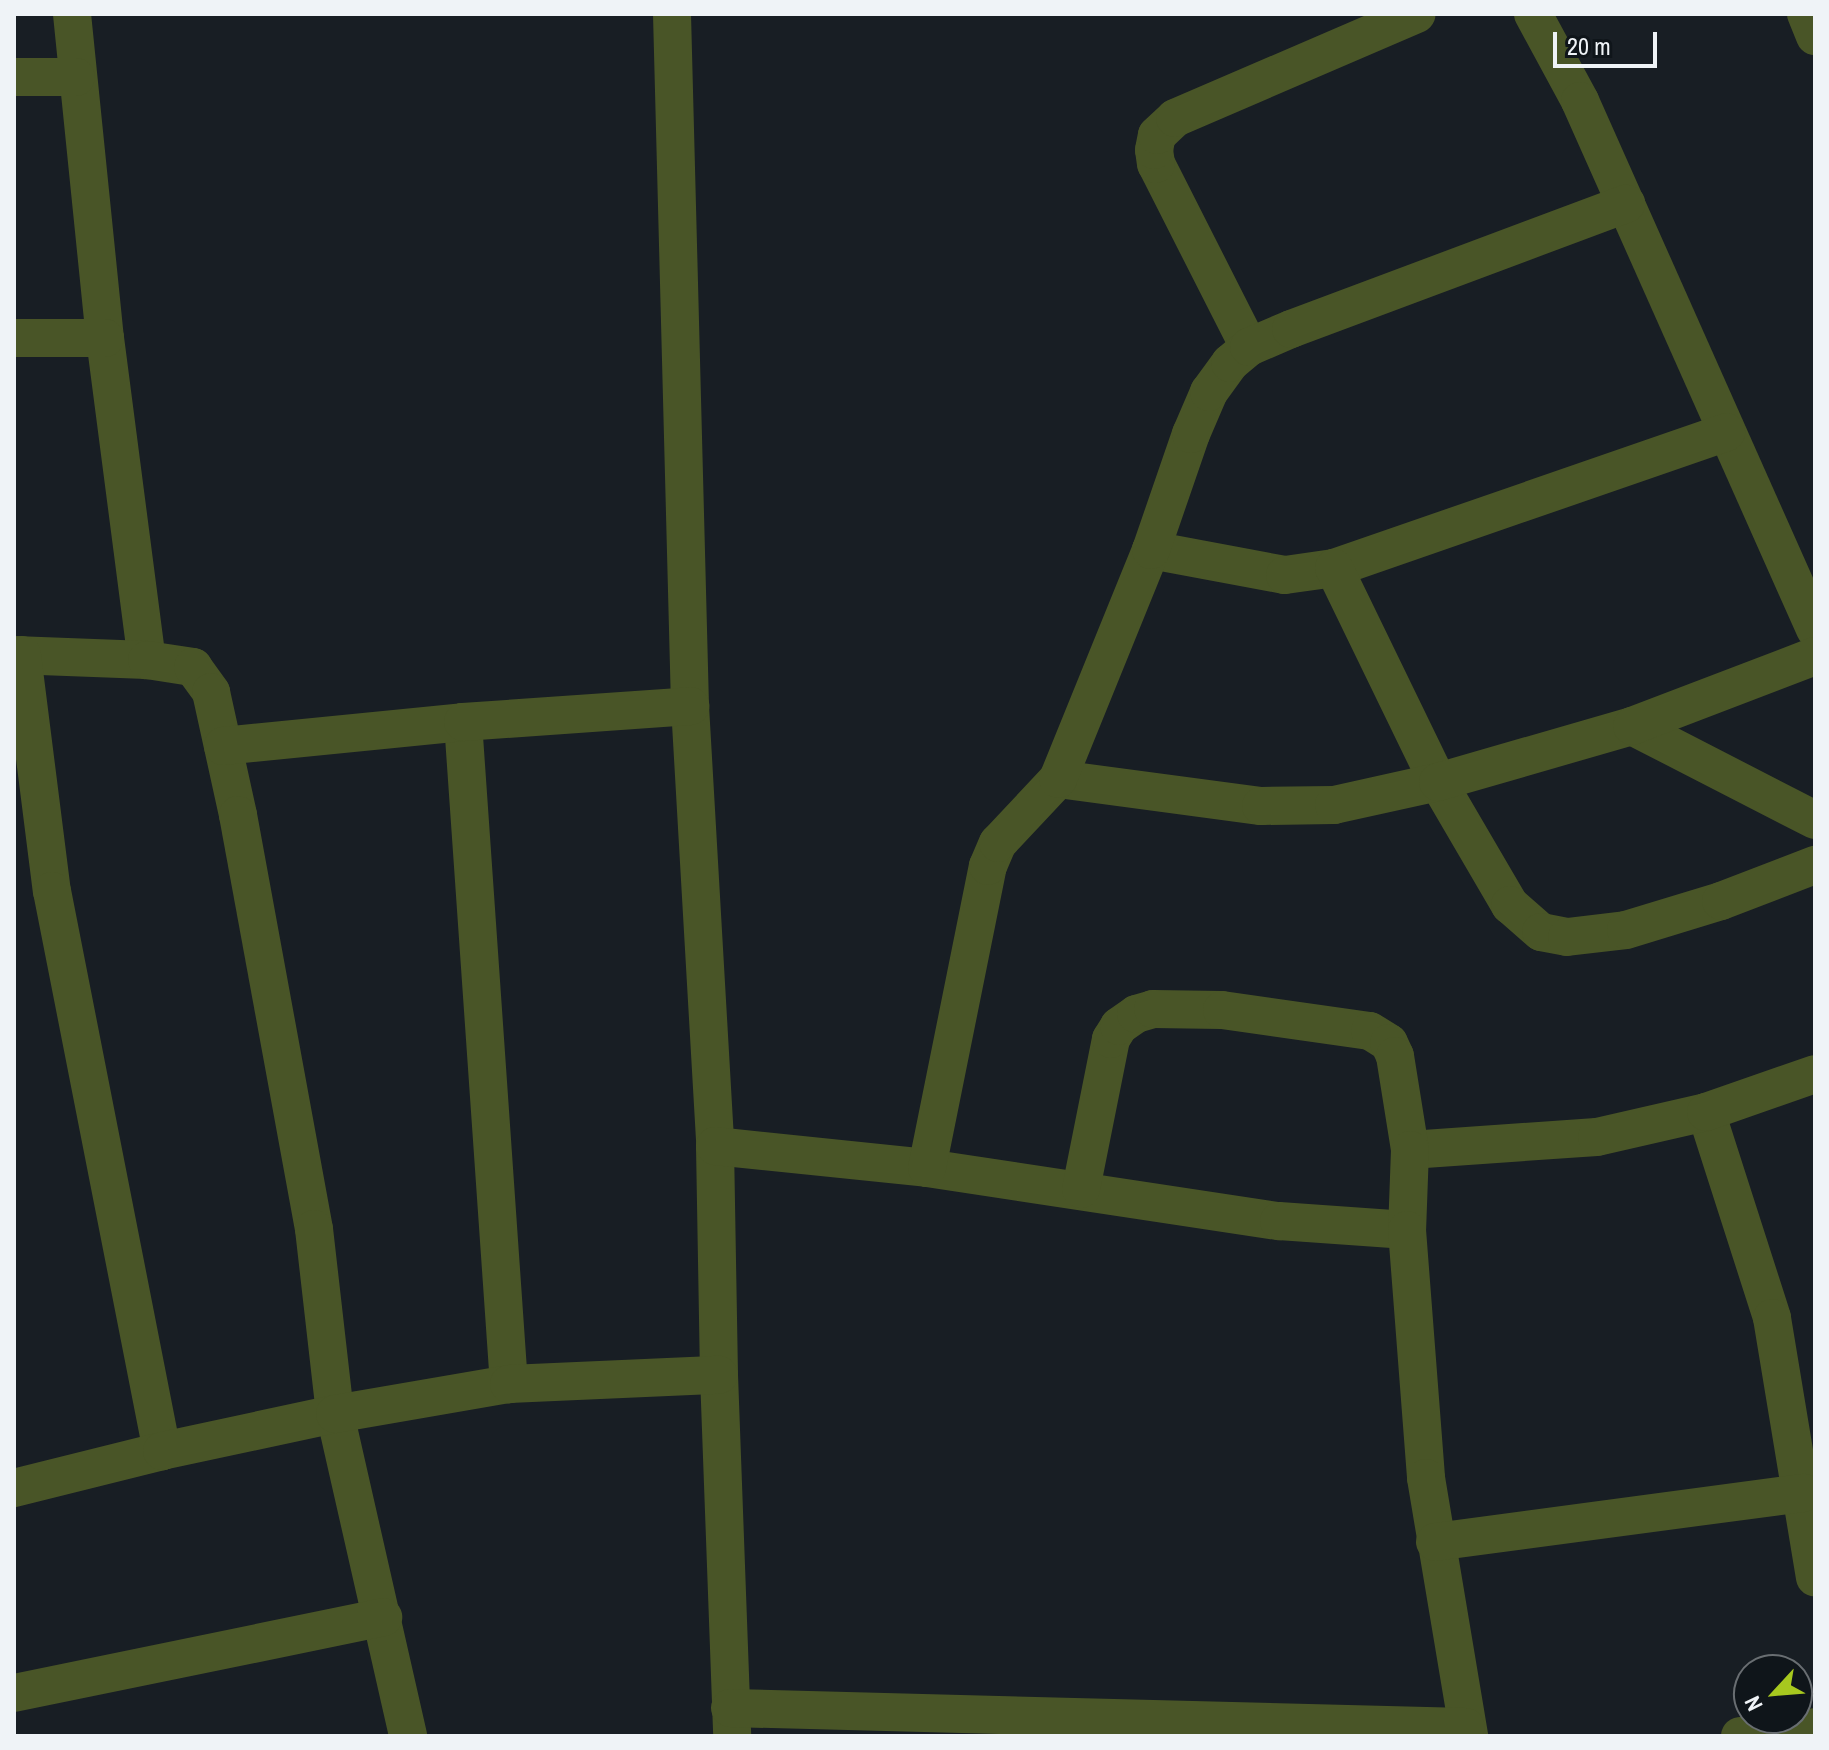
<!DOCTYPE html>
<html>
<head>
<meta charset="utf-8">
<style>
  body { margin:0 }
  #map { position:relative; width:1829px; height:1750px; overflow:hidden; background:#181e24; font-family:"Archivo Narrow",sans-serif }
  div>[style] { position:absolute }
  .street>* { height:38px; margin:-19px; padding:0 19px; transform-origin:19px; border-radius:19px; background:#495527 }
  span { translate:-50% -50%; white-space:nowrap; text-align:center; line-height:1.15; -webkit-text-stroke:8px #0f151a; paint-order:stroke }
  .frame { position:absolute; inset:0; border:16px solid #eff3f7; pointer-events:none }
  .north { position:absolute; left:1733px; top:1654px; width:80px; height:80px; box-sizing:border-box; background:#0f151a; border:2px solid #696e72; border-radius:50%; rotate:244deg; font-size:22px; font-weight:700; line-height:32px; text-align:center; color:#eff3f7 }
  .north::after { content:''; display:block; margin:auto; width:28px; height:36px; background:#a7c81f; clip-path:polygon(50% 0,100% 100%,50% 72%,0 100%) }
  .scale { position:absolute; left:1553px; top:32px; width:104px; height:36px; box-sizing:border-box; border:4px solid #eff3f7; border-top:0; padding-left:10px; font-size:24px; line-height:28px; white-space:nowrap; color:#eff3f7; -webkit-text-stroke:6px #0f151a; paint-order:stroke }
</style>
</head>
<body>
<div id="map">
  <div class="street">
    <div style="left:72px;top:14px;width:326px;rotate:84.2deg"></div>
    <div style="left:105px;top:338px;width:325px;rotate:82.6deg"></div>
    <div style="left:672px;top:14px;width:692px;rotate:88.51deg"></div>
    <div style="left:690px;top:706px;width:441px;rotate:86.7deg"></div>
    <div style="left:715px;top:1146px;width:229px;rotate:89deg"></div>
    <div style="left:719px;top:1375px;width:361px;rotate:87.9deg"></div>
    <div style="left:1533px;top:14px;width:99px;rotate:61.6deg"></div>
    <div style="left:1580px;top:101px;width:578px;rotate:66.01deg"></div>
    <div style="left:1806px;top:14px;width:24px;rotate:68deg"></div>
    <div style="left:14px;top:77px;width:62px"></div>
    <div style="left:14px;top:338px;width:91px"></div>
    <div style="left:1249px;top:347px;width:205px;rotate:-116.9deg"></div>
    <div style="left:1156px;top:164px;width:14px;rotate:-98deg"></div>
    <div style="left:1154px;top:150px;width:15px;rotate:-79deg"></div>
    <div style="left:1157px;top:135px;width:25px;rotate:-43deg"></div>
    <div style="left:1175px;top:118px;width:263px;rotate:-23.3deg"></div>
    <div style="left:1151px;top:550px;width:136px;rotate:10.6deg"></div>
    <div style="left:1285px;top:575px;width:49px;rotate:-8.1deg"></div>
    <div style="left:1334px;top:568px;width:415px;rotate:-19.1deg"></div>
    <div style="left:1334px;top:568px;width:238px;rotate:64.1deg"></div>
    <div style="left:1438px;top:782px;width:143px;rotate:59.7deg"></div>
    <div style="left:1510px;top:905px;width:41px;rotate:41.1deg"></div>
    <div style="left:1541px;top:932px;width:26px;rotate:11deg"></div>
    <div style="left:1567px;top:937px;width:59px;rotate:-6.8deg"></div>
    <div style="left:1626px;top:930px;width:99px;rotate:-17deg"></div>
    <div style="left:1721px;top:901px;width:101px;rotate:-21deg"></div>
    <div style="left:14px;top:655px;width:133px;rotate:2.2deg"></div>
    <div style="left:147px;top:660px;width:47px;rotate:8.7deg"></div>
    <div style="left:193px;top:667px;width:31px;rotate:54deg"></div>
    <div style="left:211px;top:692px;width:126px;rotate:77.6deg"></div>
    <div style="left:238px;top:815px;width:421px;rotate:79.6deg"></div>
    <div style="left:314px;top:1229px;width:186px;rotate:83.5deg"></div>
    <div style="left:335px;top:1414px;width:330px;rotate:77.2deg"></div>
    <div style="left:22px;top:655px;width:238px;rotate:82.8deg"></div>
    <div style="left:52px;top:891px;width:571px;rotate:78.89deg"></div>
    <div style="left:463px;top:722px;width:664px;rotate:86.03deg"></div>
    <div style="left:1632px;top:726px;width:206px;rotate:27.2deg"></div>
    <div style="left:223px;top:746px;width:241px;rotate:-5.7deg"></div>
    <div style="left:463px;top:722px;width:228px;rotate:-4deg"></div>
    <div style="left:1058px;top:779px;width:205px;rotate:7.6deg"></div>
    <div style="left:1261px;top:806px;width:73px;rotate:-0.8deg"></div>
    <div style="left:1334px;top:805px;width:107px;rotate:-12.5deg"></div>
    <div style="left:1438px;top:782px;width:202px;rotate:-16.1deg"></div>
    <div style="left:1632px;top:726px;width:196px;rotate:-20.9deg"></div>
    <div style="left:1706px;top:1112px;width:216px;rotate:72.2deg"></div>
    <div style="left:1772px;top:1318px;width:263px;rotate:80.6deg"></div>
    <div style="left:715px;top:1146px;width:213px;rotate:5.9deg"></div>
    <div style="left:927px;top:1168px;width:356px;rotate:8.6deg"></div>
    <div style="left:1279px;top:1221px;width:128px;rotate:4deg"></div>
    <div style="left:1410px;top:1150px;width:187px;rotate:-4deg"></div>
    <div style="left:1597px;top:1137px;width:112px;rotate:-12.9deg"></div>
    <div style="left:1706px;top:1112px;width:115px;rotate:-19.2deg"></div>
    <div style="left:927px;top:1168px;width:308px;rotate:-78.6deg"></div>
    <div style="left:988px;top:866px;width:25px;rotate:-67deg"></div>
    <div style="left:998px;top:843px;width:88px;rotate:-46.8deg"></div>
    <div style="left:1058px;top:779px;width:247px;rotate:-67.9deg"></div>
    <div style="left:1151px;top:550px;width:123px;rotate:-71deg"></div>
    <div style="left:1191px;top:434px;width:46px;rotate:-66.8deg"></div>
    <div style="left:1209px;top:392px;width:36px;rotate:-54deg"></div>
    <div style="left:1230px;top:363px;width:25px;rotate:-40deg"></div>
    <div style="left:1249px;top:347px;width:46px;rotate:-23.2deg"></div>
    <div style="left:1291px;top:329px;width:358px;rotate:-20.5deg"></div>
    <div style="left:1081px;top:1189px;width:153px;rotate:-78.7deg"></div>
    <div style="left:1111px;top:1039px;width:15px;rotate:-58deg"></div>
    <div style="left:1119px;top:1026px;width:21px;rotate:-35deg"></div>
    <div style="left:1136px;top:1014px;width:18px;rotate:-16deg"></div>
    <div style="left:1153px;top:1009px;width:69px;rotate:0.8deg"></div>
    <div style="left:1222px;top:1010px;width:149px;rotate:8.1deg"></div>
    <div style="left:1370px;top:1031px;width:22px;rotate:32deg"></div>
    <div style="left:1389px;top:1043px;width:14px;rotate:65deg"></div>
    <div style="left:1395px;top:1056px;width:95px;rotate:80.9deg"></div>
    <div style="left:1410px;top:1150px;width:80px;rotate:92.1deg"></div>
    <div style="left:1407px;top:1230px;width:249px;rotate:85.6deg"></div>
    <div style="left:1426px;top:1478px;width:262px;rotate:80.5deg"></div>
    <div style="left:14px;top:1488px;width:153px;rotate:-14deg"></div>
    <div style="left:162px;top:1451px;width:177px;rotate:-12.1deg"></div>
    <div style="left:335px;top:1414px;width:177px;rotate:-9.8deg"></div>
    <div style="left:509px;top:1384px;width:210px;rotate:-2.5deg"></div>
    <div style="left:1435px;top:1542px;width:372px;rotate:-7.6deg"></div>
    <div style="left:14px;top:1693px;width:377px;rotate:-11.6deg"></div>
    <div style="left:730px;top:1708px;width:736px;rotate:1.48deg"></div>
    <div style="left:1740px;top:1736px;width:76px;rotate:-6.8deg"></div>
  </div>
  <div class="frame"></div>
  <div class="north">N</div>
  <div class="scale">20 m</div>
</div>
</body>
</html>
